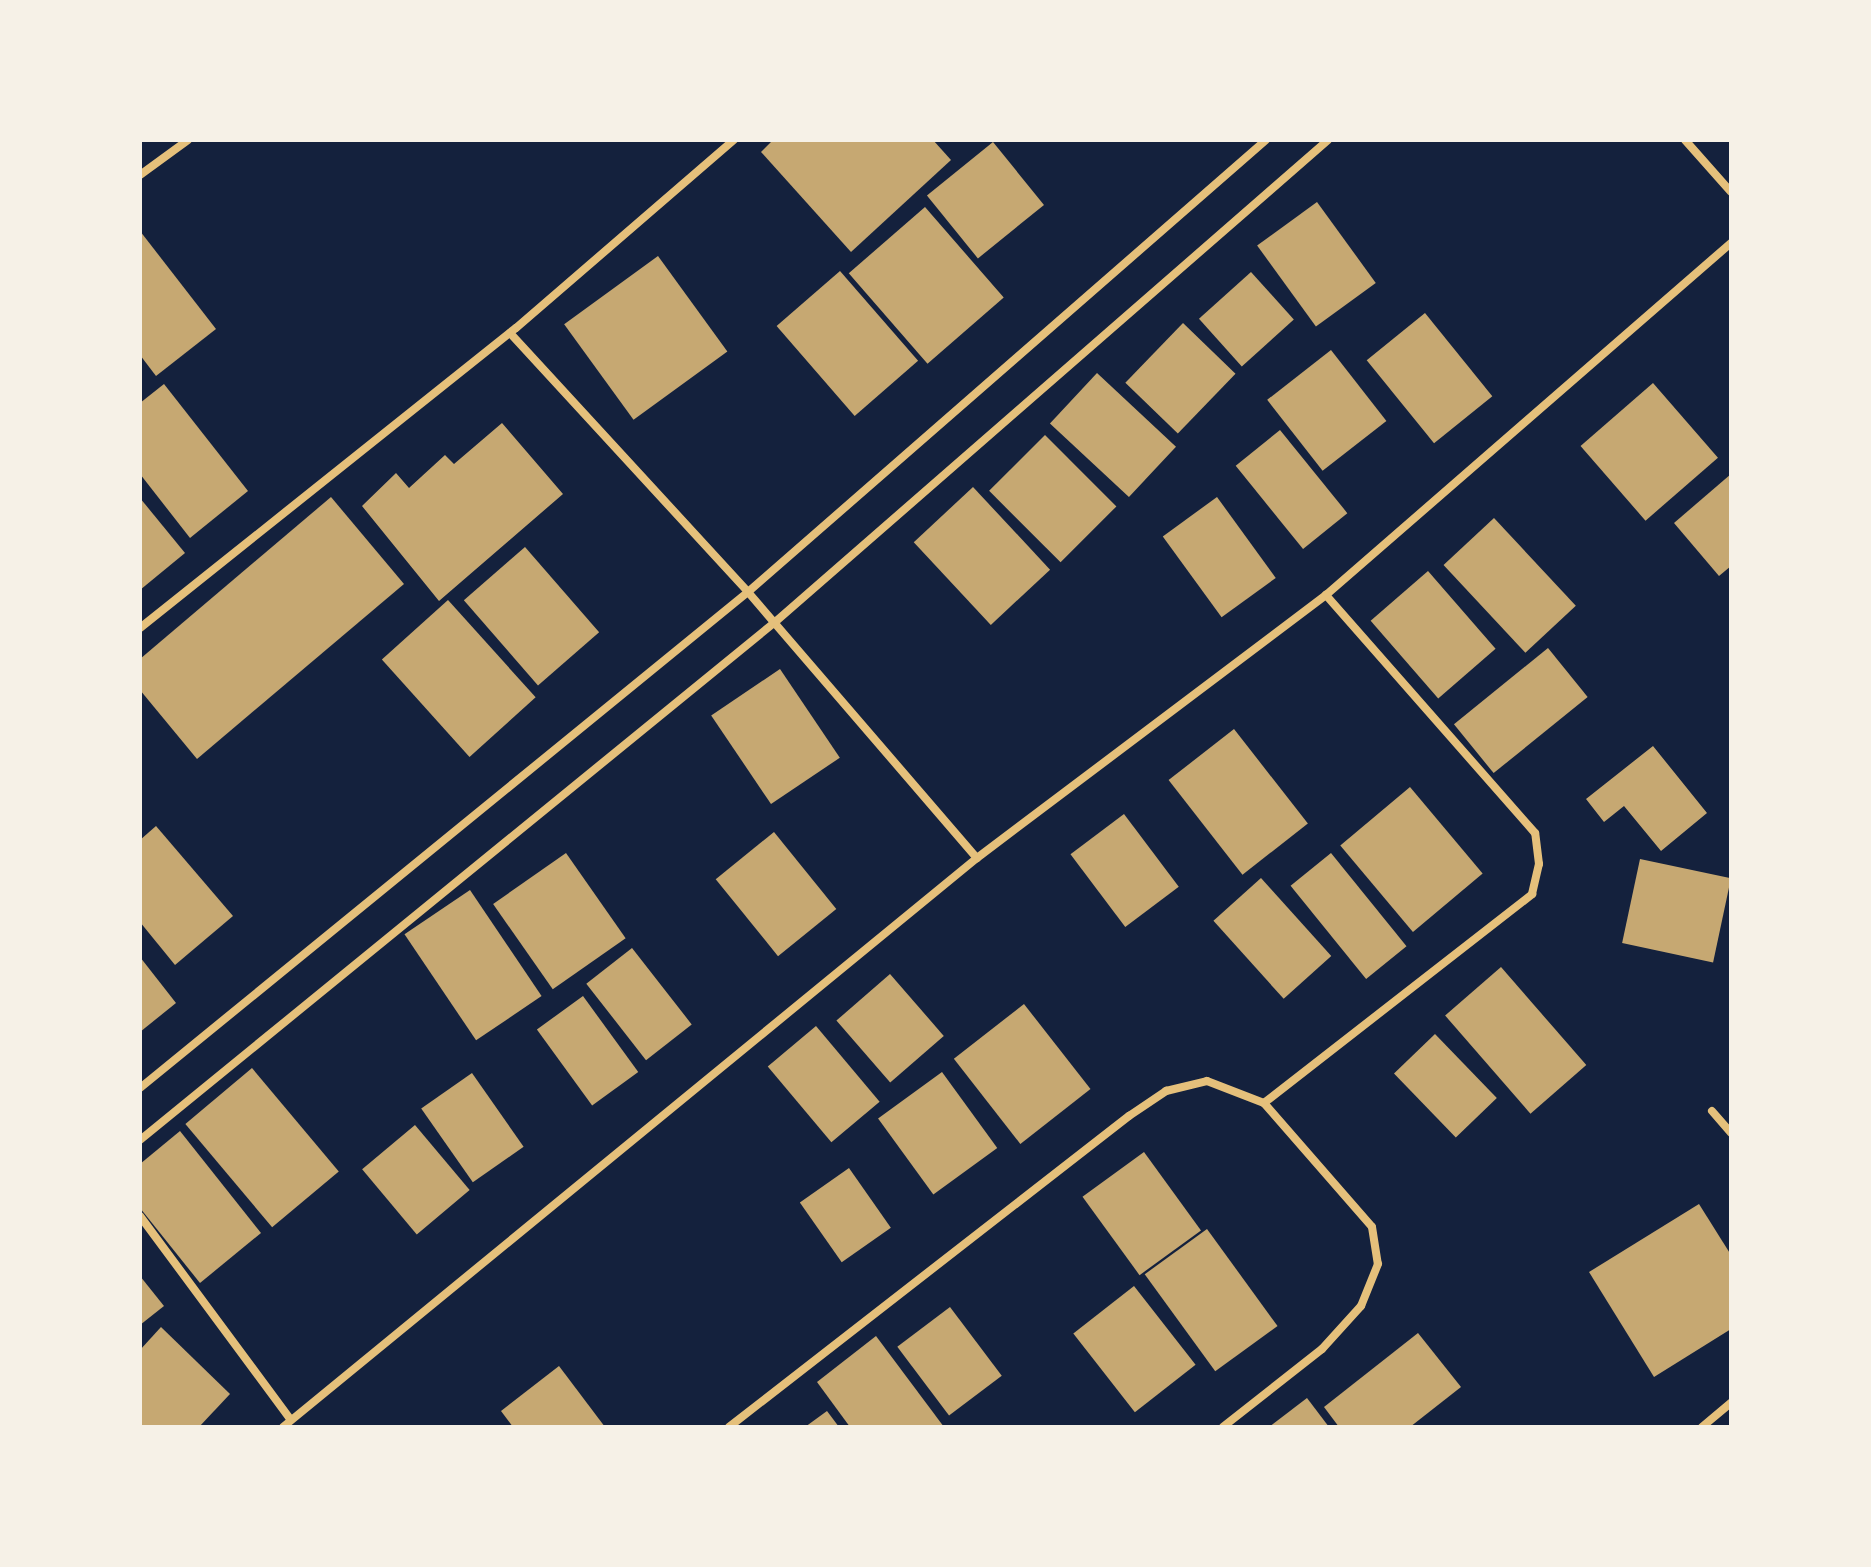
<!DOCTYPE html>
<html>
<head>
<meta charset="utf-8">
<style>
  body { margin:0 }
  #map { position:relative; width:1871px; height:1567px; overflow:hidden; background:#14213d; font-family:"Golos Text",sans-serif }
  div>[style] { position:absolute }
  .building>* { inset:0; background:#c6a872; transform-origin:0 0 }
  .minor>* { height:8px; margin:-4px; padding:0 4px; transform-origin:4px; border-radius:4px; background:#e5c07b }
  span { translate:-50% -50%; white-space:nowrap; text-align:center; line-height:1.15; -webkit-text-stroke:7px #f6f1e7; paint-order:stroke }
  .frame { position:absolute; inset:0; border:142px solid #f6f1e7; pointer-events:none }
</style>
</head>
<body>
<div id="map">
  <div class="building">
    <div style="clip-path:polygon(773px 140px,933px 140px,951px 160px,851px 252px,761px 152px)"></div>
    <div style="left:993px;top:142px;width:81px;height:85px;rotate:51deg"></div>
    <div style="left:1317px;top:202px;width:100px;height:74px;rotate:54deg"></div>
    <div style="left:925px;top:207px;width:120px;height:101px;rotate:49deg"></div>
    <div style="clip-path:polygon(140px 231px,216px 329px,156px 376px,140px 355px)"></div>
    <div style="left:658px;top:256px;width:118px;height:116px;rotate:54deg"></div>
    <div style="left:840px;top:271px;width:119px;height:84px;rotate:49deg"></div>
    <div style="left:1251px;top:272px;width:64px;height:70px;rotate:48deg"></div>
    <div style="left:1425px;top:313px;width:107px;height:75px;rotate:51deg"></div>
    <div style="left:1183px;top:323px;width:73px;height:83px;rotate:44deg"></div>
    <div style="left:1331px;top:350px;width:90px;height:81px;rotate:52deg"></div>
    <div style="left:1097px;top:373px;width:108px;height:69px;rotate:43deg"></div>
    <div style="left:1653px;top:383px;width:99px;height:96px;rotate:49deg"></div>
    <div style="clip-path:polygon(164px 384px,248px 491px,190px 538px,140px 474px,140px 403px)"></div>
    <div style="clip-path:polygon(502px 423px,563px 494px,439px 601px,362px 506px,396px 473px,409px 488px,445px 455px,454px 464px)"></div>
    <div style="left:1280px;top:430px;width:107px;height:57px;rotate:51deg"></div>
    <div style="left:1045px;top:435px;width:101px;height:79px;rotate:45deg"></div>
    <div style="clip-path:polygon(1731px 474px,1731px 566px,1719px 576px,1674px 523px)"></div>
    <div style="left:973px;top:487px;width:113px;height:81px;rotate:47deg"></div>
    <div style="clip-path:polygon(331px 497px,404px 584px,197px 759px,140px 690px,140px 659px)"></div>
    <div style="left:1217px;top:497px;width:100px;height:67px;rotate:54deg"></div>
    <div style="clip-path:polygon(140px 498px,185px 553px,140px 590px)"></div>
    <div style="left:1494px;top:518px;width:120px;height:69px;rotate:47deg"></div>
    <div style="left:525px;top:547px;width:113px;height:81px;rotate:49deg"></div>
    <div style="left:1428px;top:571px;width:103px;height:76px;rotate:49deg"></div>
    <div style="left:448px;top:600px;width:131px;height:89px;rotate:48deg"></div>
    <div style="left:1548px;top:648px;width:63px;height:121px;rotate:51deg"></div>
    <div style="left:780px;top:669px;width:107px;height:83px;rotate:56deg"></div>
    <div style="left:1234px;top:729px;width:120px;height:83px;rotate:52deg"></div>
    <div style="clip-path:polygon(1653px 746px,1707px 813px,1661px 851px,1624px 806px,1604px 822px,1586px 799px)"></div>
    <div style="left:1410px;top:787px;width:113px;height:91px;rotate:50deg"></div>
    <div style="left:1124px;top:814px;width:91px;height:67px;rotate:53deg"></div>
    <div style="clip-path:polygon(156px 826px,233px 916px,175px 965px,140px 922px,140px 840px)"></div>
    <div style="left:774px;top:832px;width:99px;height:75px;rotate:51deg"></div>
    <div style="left:566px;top:853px;width:104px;height:89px;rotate:55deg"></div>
    <div style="left:1331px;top:853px;width:120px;height:52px;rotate:51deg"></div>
    <div style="left:1640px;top:859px;width:93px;height:86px;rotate:12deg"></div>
    <div style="left:1261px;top:878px;width:105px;height:64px;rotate:48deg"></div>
    <div style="left:470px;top:890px;width:128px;height:79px;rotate:56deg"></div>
    <div style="left:632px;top:948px;width:97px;height:58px;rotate:52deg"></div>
    <div style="clip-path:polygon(140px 957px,176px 1003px,140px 1032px)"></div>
    <div style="left:1501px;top:967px;width:130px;height:74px;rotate:49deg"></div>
    <div style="left:890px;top:974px;width:82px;height:71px;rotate:49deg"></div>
    <div style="left:583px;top:996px;width:94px;height:57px;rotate:54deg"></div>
    <div style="left:1024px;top:1004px;width:108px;height:89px;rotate:52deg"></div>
    <div style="left:816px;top:1026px;width:99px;height:63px;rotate:50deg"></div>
    <div style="left:1435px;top:1034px;width:89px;height:57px;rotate:46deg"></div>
    <div style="left:252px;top:1068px;width:135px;height:87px;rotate:50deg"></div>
    <div style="left:942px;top:1072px;width:94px;height:79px;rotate:54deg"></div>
    <div style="left:472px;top:1073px;width:90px;height:62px;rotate:55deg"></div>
    <div style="left:415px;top:1125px;width:85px;height:69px;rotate:50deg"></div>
    <div style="clip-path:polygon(180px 1131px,261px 1233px,200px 1283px,140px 1208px,140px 1164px)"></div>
    <div style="left:1144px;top:1152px;width:97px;height:76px;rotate:54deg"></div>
    <div style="left:849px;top:1168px;width:73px;height:60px;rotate:55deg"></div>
    <div style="clip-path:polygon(1699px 1204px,1731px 1255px,1731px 1329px,1654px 1377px,1589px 1272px)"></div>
    <div style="left:1207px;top:1229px;width:120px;height:77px;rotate:54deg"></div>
    <div style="clip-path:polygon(140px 1276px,164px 1306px,140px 1325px)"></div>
    <div style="left:1134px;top:1286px;width:100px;height:77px;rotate:52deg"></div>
    <div style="left:950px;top:1307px;width:86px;height:66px;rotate:53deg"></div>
    <div style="clip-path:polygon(161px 1327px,230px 1394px,199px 1427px,140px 1427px,140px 1350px)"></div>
    <div style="clip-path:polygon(1418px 1333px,1461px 1387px,1410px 1427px,1339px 1427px,1324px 1407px)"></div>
    <div style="clip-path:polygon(876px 1336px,944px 1427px,850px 1427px,817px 1382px)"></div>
    <div style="clip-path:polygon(559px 1366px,605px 1427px,513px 1427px,501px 1411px)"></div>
    <div style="clip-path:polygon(1307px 1398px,1329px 1427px,1269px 1427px)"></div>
    <div style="clip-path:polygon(827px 1411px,839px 1427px,805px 1427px)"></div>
  </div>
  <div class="minor">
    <div style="left:1685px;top:140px;width:69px;rotate:48.5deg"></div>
    <div style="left:140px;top:175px;width:59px;rotate:-36.1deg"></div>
    <div style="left:510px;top:333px;width:352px;rotate:47.4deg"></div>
    <div style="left:748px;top:592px;width:351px;rotate:49.3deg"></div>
    <div style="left:140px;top:628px;width:481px;rotate:-38.6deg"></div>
    <div style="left:516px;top:328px;width:288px;rotate:-40.8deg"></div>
    <div style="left:140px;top:1088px;width:785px;rotate:-39.21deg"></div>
    <div style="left:748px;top:592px;width:687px;rotate:-41.11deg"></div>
    <div style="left:1264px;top:1103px;width:340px;rotate:-37.9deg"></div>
    <div style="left:1532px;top:894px;width:31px;rotate:-77deg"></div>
    <div style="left:1539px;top:864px;width:31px;rotate:-97deg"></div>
    <div style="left:1535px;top:833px;width:317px;rotate:-131.3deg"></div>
    <div style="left:1712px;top:1111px;width:29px;rotate:49deg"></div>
    <div style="left:140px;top:1140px;width:818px;rotate:-39.2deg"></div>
    <div style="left:774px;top:623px;width:735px;rotate:-41.08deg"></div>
    <div style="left:140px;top:1216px;width:252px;rotate:53.5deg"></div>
    <div style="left:283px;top:1427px;width:897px;rotate:-39.35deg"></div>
    <div style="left:977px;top:858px;width:437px;rotate:-37deg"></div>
    <div style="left:1326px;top:595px;width:537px;rotate:-41deg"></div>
    <div style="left:729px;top:1427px;width:507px;rotate:-37.87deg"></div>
    <div style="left:1129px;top:1116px;width:45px;rotate:-34deg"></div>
    <div style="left:1166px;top:1091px;width:42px;rotate:-13.7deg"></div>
    <div style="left:1207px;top:1081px;width:61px;rotate:21.1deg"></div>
    <div style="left:1264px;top:1103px;width:164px;rotate:48.9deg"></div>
    <div style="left:1372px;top:1227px;width:37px;rotate:81deg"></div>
    <div style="left:1378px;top:1264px;width:45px;rotate:112deg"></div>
    <div style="left:1361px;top:1306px;width:58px;rotate:132.2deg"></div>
    <div style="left:1322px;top:1349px;width:126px;rotate:141.8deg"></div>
    <div style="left:1702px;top:1427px;width:38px;rotate:-40deg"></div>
  </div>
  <div class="frame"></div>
</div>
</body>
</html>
